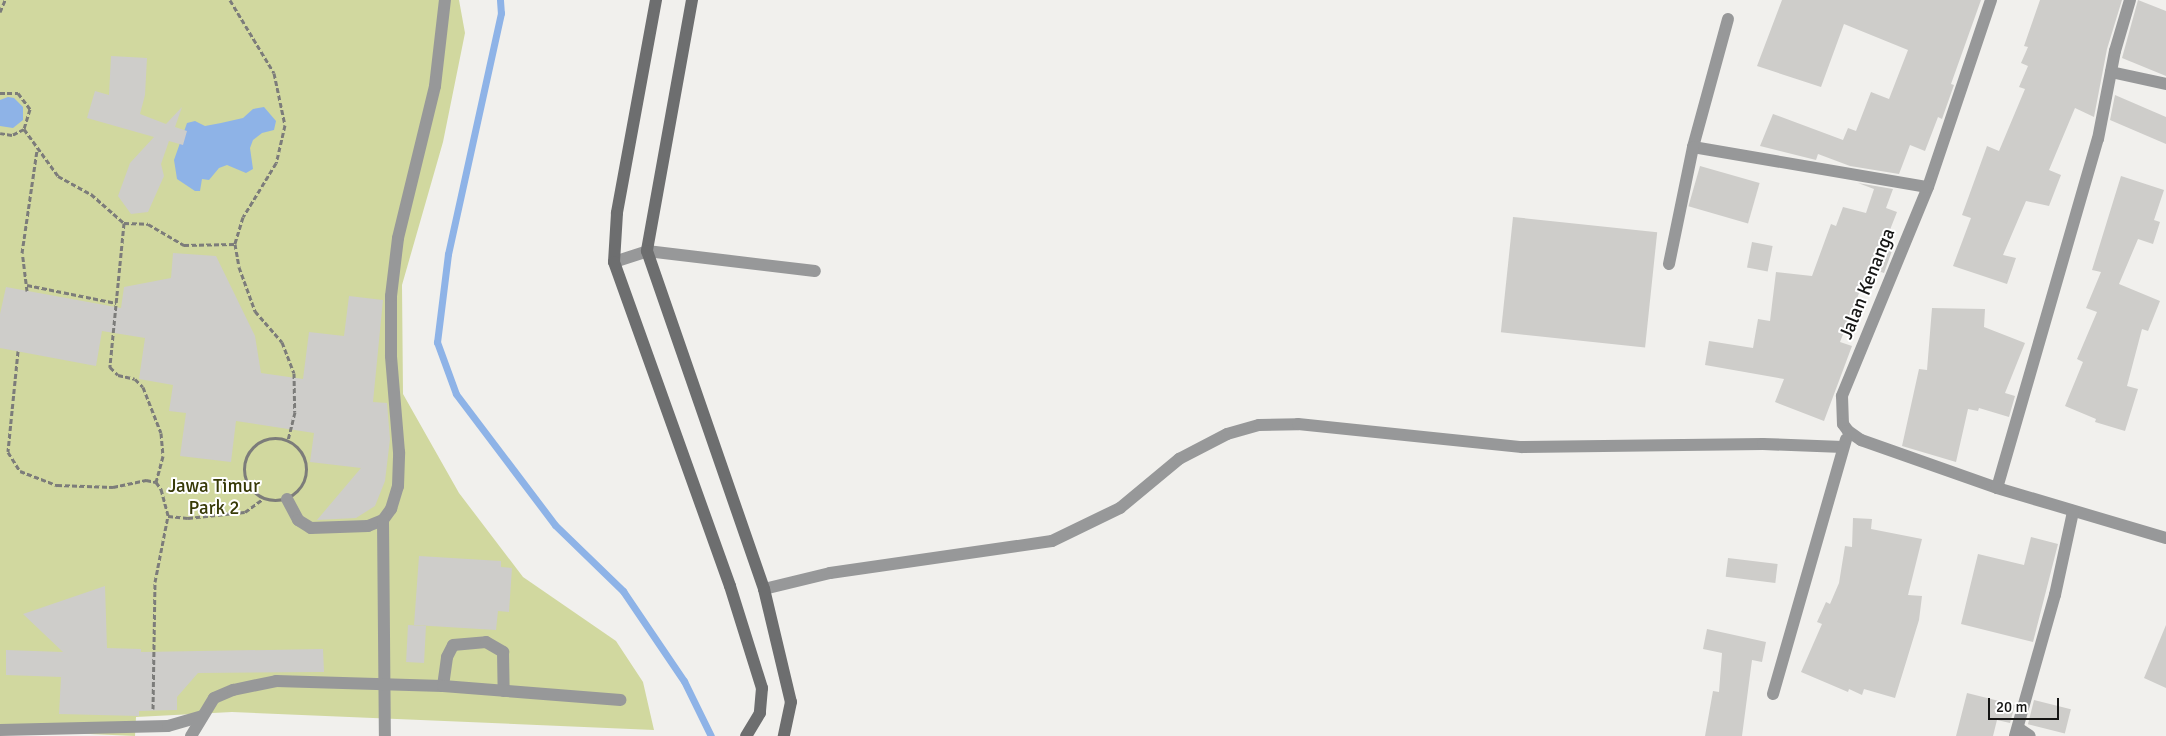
<!DOCTYPE html>
<html>
<head>
<meta charset="utf-8">
<style>
  body { margin:0 }
  #map { position:relative; width:2166px; height:736px; overflow:hidden; background:#f1f0ed; font-family:Signika,sans-serif }
  div>[style] { position:absolute }
  .green>* { inset:0; background:#d1d89f }
  .water>* { inset:0; background:#8eb3e7 }
  .stream>* { height:7px; margin:-3.5px; padding:0 3.5px; transform-origin:3.5px; border-radius:3.5px; background:#8eb3e7 }
  .building>* { inset:0; background:#cecdca; transform-origin:0 0 }
  .path>* { height:3px; margin-top:-1.5px; transform-origin:0; background:repeating-linear-gradient(90deg,#7c7c7a 0 5px,transparent 0 7.5px) }
  .path>.ring { margin:-1.5px; padding:0; box-sizing:content-box; background:none; border:3px solid #7c7c7a; border-radius:50% }
  .lane>* { height:12px; margin:-6px; padding:0 6px; transform-origin:6px; border-radius:6px; background:#979899 }
  .street>* { height:12px; margin:-6px; padding:0 6px; transform-origin:6px; border-radius:6px; background:#979899 }
  .secondary>* { height:12px; margin:-6px; padding:0 6px; transform-origin:6px; border-radius:6px; background:#6d6e6f }
  span { translate:-50% -50%; white-space:nowrap; text-align:center; line-height:1.15; -webkit-text-stroke:4px #fff; paint-order:stroke }
  .street-label { font-size:19px; color:#151514 }
  .park-label { font-size:19px; color:#373a07 }
  .scale { position:absolute; left:1988px; top:698px; width:71px; height:22px; box-sizing:border-box; border:2px solid #151514; border-top:0; padding-left:6px; font-size:15px; line-height:18px; white-space:nowrap; color:#151514; -webkit-text-stroke:4px #fff; paint-order:stroke }
</style>
</head>
<body>
<div id="map">
  <div class="green">
    <div style="clip-path:polygon(0 0,459px 0,465px 33px,443px 142px,402px 285px,403px 394px,459px 493px,523px 577px,616px 641px,643px 682px,654px 730px,232px 712px,136px 717px,135px 736px,0 730px)"></div>
  </div>
  <div class="water">
    <div style="clip-path:polygon(8px 97px,14px 98px,23px 107px,23px 120px,13px 128px,0 126px,0 100px)"></div>
    <div style="clip-path:polygon(264px 107px,276px 121px,274px 130px,262px 133px,253px 140px,250px 148px,253px 169px,246px 173px,227px 165px,219px 168px,209px 180px,202px 179px,200px 191px,195px 191px,177px 179px,174px 160px,187px 123px,195px 121px,205px 126px,221px 123px,243px 118px,253px 109px)"></div>
  </div>
  <div class="stream">
    <div style="left:500px;top:0;width:13px;rotate:86deg"></div>
    <div style="left:501px;top:13px;width:247px;rotate:102.4deg"></div>
    <div style="left:448px;top:254px;width:89px;rotate:97.1deg"></div>
    <div style="left:437px;top:342px;width:55px;rotate:69.9deg"></div>
    <div style="left:456px;top:394px;width:164px;rotate:52.9deg"></div>
    <div style="left:555px;top:525px;width:95px;rotate:44.1deg"></div>
    <div style="left:623px;top:591px;width:109px;rotate:55.9deg"></div>
    <div style="left:684px;top:681px;width:61px;rotate:63.9deg"></div>
  </div>
  <div class="building">
    <div style="clip-path:polygon(1782px 0,1981px 0,1951px 84px,1954px 85px,1942px 119px,1938px 117px,1925px 151px,1910px 145px,1899px 174px,1850px 166px,1818px 154px,1816px 160px,1760px 146px,1773px 114px,1843px 140px,1848px 128px,1856px 131px,1871px 92px,1889px 99px,1908px 50px,1844px 24px,1821px 87px,1757px 66px)"></div>
    <div style="clip-path:polygon(2040px 0,2122px 0,2107px 49px,2094px 117px,2075px 108px,2049px 170px,2061px 175px,2049px 206px,2026px 201px,2003px 255px,2016px 258px,2007px 284px,1953px 266px,1971px 218px,1962px 215px,1987px 146px,1999px 151px,2025px 89px,2019px 87px,2028px 66px,2021px 63px,2028px 47px,2024px 46px)"></div>
    <div style="clip-path:polygon(2138px 0,2166px 11px,2166px 76px,2122px 58px)"></div>
    <div style="clip-path:polygon(111px 56px,147px 58px,145px 95px,140px 114px,166px 124px,182px 107px,175px 127px,187px 131px,183px 145px,169px 141px,161px 164px,164px 176px,148px 212px,131px 214px,118px 196px,130px 163px,154px 137px,87px 118px,95px 91px,109px 95px)"></div>
    <div style="clip-path:polygon(2115px 95px,2166px 117px,2166px 144px,2110px 120px)"></div>
    <div style="left:1700px;top:166px;width:62px;height:42px;rotate:16deg"></div>
    <div style="clip-path:polygon(2121px 176px,2164px 190px,2154px 220px,2160px 222px,2153px 244px,2138px 239px,2119px 284px,2160px 301px,2148px 331px,2142px 329px,2127px 386px,2138px 389px,2125px 431px,2095px 422px,2096px 419px,2065px 406px,2083px 362px,2077px 359px,2097px 312px,2086px 308px,2101px 272px,2092px 270px)"></div>
    <div style="clip-path:polygon(1858px 183px,1893px 189px,1886px 208px,1897px 212px,1884px 245px,1893px 248px,1884px 273px,1875px 270px,1867px 290px,1861px 288px,1840px 342px,1852px 346px,1824px 421px,1775px 402px,1784px 379px,1705px 365px,1709px 341px,1753px 348px,1758px 319px,1770px 321px,1776px 272px,1812px 276px,1831px 224px,1836px 226px,1843px 207px,1866px 213px,1874px 189px)"></div>
    <div style="left:1513px;top:217px;width:145px;height:116px;rotate:6deg"></div>
    <div style="left:1752px;top:242px;width:21px;height:26px;rotate:11deg"></div>
    <div style="clip-path:polygon(173px 253px,216px 256px,255px 336px,261px 373px,303px 379px,309px 332px,344px 336px,349px 296px,383px 300px,373px 402px,387px 403px,390px 439px,385px 481px,375px 506px,356px 518px,317px 520px,361px 468px,310px 462px,314px 433px,236px 421px,231px 462px,180px 456px,186px 413px,169px 411px,173px 385px,139px 379px,145px 338px,102px 331px,96px 366px,0 348px,0 314px,6px 287px,121px 308px,124px 287px,171px 278px)"></div>
    <div style="clip-path:polygon(1932px 308px,1985px 309px,1984px 327px,2025px 343px,2005px 393px,2015px 396px,2009px 417px,1979px 408px,1978px 411px,1968px 409px,1956px 462px,1902px 446px,1919px 369px,1927px 370px)"></div>
    <div style="clip-path:polygon(1853px 518px,1872px 519px,1871px 529px,1922px 539px,1908px 595px,1922px 596px,1919px 620px,1895px 698px,1864px 689px,1862px 695px,1849px 689px,1848px 692px,1801px 672px,1822px 624px,1817px 622px,1826px 602px,1830px 604px,1839px 583px,1845px 546px,1852px 547px)"></div>
    <div style="clip-path:polygon(2031px 537px,2058px 544px,2033px 642px,1961px 624px,1978px 554px,2024px 565px)"></div>
    <div style="clip-path:polygon(419px 556px,501px 561px,501px 567px,512px 568px,509px 612px,498px 611px,496px 630px,414px 625px)"></div>
    <div style="left:1728px;top:558px;width:50px;height:19px;rotate:7deg"></div>
    <div style="clip-path:polygon(105px 586px,107px 648px,141px 649px,141px 652px,323px 649px,324px 672px,198px 673px,177px 697px,177px 710px,139px 711px,139px 716px,59px 714px,61px 677px,6px 675px,6px 650px,63px 652px,23px 614px)"></div>
    <div style="left:408px;top:625px;width:18px;height:37px;rotate:3deg"></div>
    <div style="clip-path:polygon(2166px 625px,2166px 688px,2144px 678px)"></div>
    <div style="clip-path:polygon(1707px 629px,1766px 642px,1762px 662px,1752px 660px,1742px 736px,1705px 736px,1713px 691px,1719px 692px,1722px 653px,1703px 649px)"></div>
    <div style="clip-path:polygon(1967px 693px,2015px 705px,2010px 723px,1997px 720px,1993px 736px,1956px 736px)"></div>
    <div style="left:2034px;top:700px;width:38px;height:25px;rotate:14deg"></div>
  </div>
  <div class="path">
    <div style="left:230px;top:0;width:85px;rotate:58.9deg"></div>
    <div style="left:274px;top:73px;width:53px;rotate:78.1deg"></div>
    <div style="left:285px;top:125px;width:39px;rotate:103deg"></div>
    <div style="left:276px;top:163px;width:63px;rotate:121.4deg"></div>
    <div style="left:243px;top:217px;width:28px;rotate:107deg"></div>
    <div style="left:235px;top:244px;width:23px;rotate:80deg"></div>
    <div style="left:239px;top:267px;width:47px;rotate:70deg"></div>
    <div style="left:255px;top:311px;width:41px;rotate:48.9deg"></div>
    <div style="left:282px;top:342px;width:33px;rotate:69deg"></div>
    <div style="left:294px;top:373px;width:39px;rotate:89deg"></div>
    <div style="left:295px;top:412px;width:29px;rotate:104deg"></div>
    <div style="left:0;top:12px;width:13px;rotate:-67deg"></div>
    <div style="left:0;top:93px;width:18px"></div>
    <div style="left:18px;top:93px;width:20px;rotate:53deg"></div>
    <div style="left:30px;top:109px;width:21px;rotate:107deg"></div>
    <div style="left:24px;top:129px;width:13px;rotate:153deg"></div>
    <div style="left:12px;top:135px;width:12px;rotate:-171deg"></div>
    <div style="left:24px;top:129px;width:58px;rotate:54.1deg"></div>
    <div style="left:58px;top:176px;width:38px;rotate:29deg"></div>
    <div style="left:91px;top:194px;width:44px;rotate:41.3deg"></div>
    <div style="left:124px;top:223px;width:24px;rotate:2deg"></div>
    <div style="left:148px;top:224px;width:42px;rotate:30.3deg"></div>
    <div style="left:184px;top:245px;width:51px;rotate:-1.1deg"></div>
    <div style="left:124px;top:223px;width:145px;rotate:95.6deg"></div>
    <div style="left:110px;top:367px;width:11px;rotate:45deg"></div>
    <div style="left:118px;top:375px;width:17px;rotate:13deg"></div>
    <div style="left:135px;top:379px;width:11px;rotate:45deg"></div>
    <div style="left:143px;top:387px;width:49px;rotate:68.6deg"></div>
    <div style="left:161px;top:433px;width:23px;rotate:85deg"></div>
    <div style="left:163px;top:456px;width:27px;rotate:105deg"></div>
    <div style="left:27px;top:285px;width:91px;rotate:11.4deg"></div>
    <div style="left:27px;top:291px;width:38px;rotate:-97deg"></div>
    <div style="left:22px;top:253px;width:104px;rotate:-81.7deg"></div>
    <div style="left:18px;top:351px;width:101px;rotate:95.7deg"></div>
    <div style="left:8px;top:452px;width:22px;rotate:58deg"></div>
    <div style="left:20px;top:471px;width:40px;rotate:21deg"></div>
    <div style="left:57px;top:485px;width:56px;rotate:2deg"></div>
    <div style="left:113px;top:487px;width:34px;rotate:-12deg"></div>
    <div style="left:146px;top:480px;width:10px;rotate:11deg"></div>
    <div style="left:156px;top:482px;width:9px;rotate:54deg"></div>
    <div style="left:161px;top:489px;width:28px;rotate:75deg"></div>
    <div style="left:168px;top:516px;width:20px;rotate:6deg"></div>
    <div style="left:188px;top:518px;width:57px;rotate:-6deg"></div>
    <div style="left:245px;top:512px;width:22px;rotate:-36deg"></div>
    <div class="ring" style="left:244px;top:438px;width:59px;height:59px"></div>
    <div style="left:153px;top:709px;width:127px;rotate:-89.1deg"></div>
    <div style="left:155px;top:582px;width:67px;rotate:-78.9deg"></div>
  </div>
  <div class="lane">
    <div style="left:614px;top:262px;width:35px;rotate:-18deg"></div>
    <div style="left:647px;top:251px;width:169px;rotate:6.8deg"></div>
    <div style="left:287px;top:499px;width:24px;rotate:62deg"></div>
    <div style="left:298px;top:520px;width:15px;rotate:32deg"></div>
    <div style="left:311px;top:528px;width:57px;rotate:-2deg"></div>
    <div style="left:368px;top:526px;width:16px;rotate:-22deg"></div>
    <div style="left:383px;top:520px;width:14px;rotate:-54deg"></div>
    <div style="left:391px;top:509px;width:24px;rotate:-73deg"></div>
    <div style="left:398px;top:486px;width:34px;rotate:-88deg"></div>
    <div style="left:399px;top:452px;width:96px;rotate:-94.8deg"></div>
    <div style="left:391px;top:356px;width:60px;rotate:-90deg"></div>
    <div style="left:391px;top:296px;width:58px;rotate:-83.1deg"></div>
    <div style="left:398px;top:238px;width:156px;rotate:-76.3deg"></div>
    <div style="left:435px;top:86px;width:87px;rotate:-83.4deg"></div>
    <div style="left:383px;top:520px;width:216px;rotate:89.5deg"></div>
    <div style="left:443px;top:686px;width:29px;rotate:-82deg"></div>
    <div style="left:447px;top:657px;width:13px;rotate:-63deg"></div>
    <div style="left:453px;top:645px;width:33px;rotate:-5deg"></div>
    <div style="left:486px;top:642px;width:20px;rotate:30deg"></div>
    <div style="left:503px;top:652px;width:39px;rotate:89deg"></div>
    <div style="left:0;top:730px;width:168px;rotate:-1.4deg"></div>
    <div style="left:168px;top:726px;width:35px;rotate:-16deg"></div>
    <div style="left:191px;top:736px;width:44px;rotate:-58.8deg"></div>
    <div style="left:214px;top:698px;width:21px;rotate:-23deg"></div>
    <div style="left:233px;top:690px;width:44px;rotate:-11.8deg"></div>
    <div style="left:276px;top:681px;width:167px;rotate:1.7deg"></div>
    <div style="left:443px;top:686px;width:178px;rotate:4.5deg"></div>
  </div>
  <div class="street">
    <div style="left:1991px;top:0;width:197px;rotate:108.6deg"></div>
    <div style="left:1928px;top:187px;width:226px;rotate:112.4deg"></div>
    <div style="left:1842px;top:396px;width:28px;rotate:88deg"></div>
    <div style="left:1843px;top:424px;width:9px;rotate:54deg"></div>
    <div style="left:1848px;top:431px;width:16px;rotate:35deg"></div>
    <div style="left:1861px;top:440px;width:144px;rotate:19.4deg"></div>
    <div style="left:1997px;top:488px;width:176px;rotate:16.5deg"></div>
    <div style="left:1728px;top:19px;width:133px;rotate:105.3deg"></div>
    <div style="left:1693px;top:147px;width:238px;rotate:9.7deg"></div>
    <div style="left:2111px;top:72px;width:56px;rotate:12.3deg"></div>
    <div style="left:1669px;top:264px;width:119px;rotate:-78.4deg"></div>
    <div style="left:1997px;top:488px;width:363px;rotate:-73.9deg"></div>
    <div style="left:2098px;top:139px;width:90px;rotate:-79.1deg"></div>
    <div style="left:2115px;top:51px;width:53px;rotate:-73.6deg"></div>
    <div style="left:764px;top:589px;width:68px;rotate:-13.6deg"></div>
    <div style="left:830px;top:573px;width:224px;rotate:-8.2deg"></div>
    <div style="left:1052px;top:541px;width:76px;rotate:-25.9deg"></div>
    <div style="left:1120px;top:508px;width:77px;rotate:-39.7deg"></div>
    <div style="left:1179px;top:459px;width:54px;rotate:-27.5deg"></div>
    <div style="left:1227px;top:434px;width:33px;rotate:-16deg"></div>
    <div style="left:1259px;top:425px;width:39px;rotate:-1deg"></div>
    <div style="left:1298px;top:424px;width:225px;rotate:5.9deg"></div>
    <div style="left:1522px;top:447px;width:241px;rotate:-0.7deg"></div>
    <div style="left:1763px;top:444px;width:80px;rotate:2.1deg"></div>
    <div style="left:1773px;top:694px;width:265px;rotate:-74deg"></div>
    <div style="left:2018px;top:728px;width:14px;rotate:34deg"></div>
    <div style="left:2015px;top:736px;width:147px;rotate:-74.2deg"></div>
    <div style="left:2055px;top:595px;width:85px;rotate:-77.8deg"></div>
  </div>
  <div class="secondary">
    <div style="left:656px;top:0;width:217px;rotate:100.4deg"></div>
    <div style="left:617px;top:213px;width:49px;rotate:93.5deg"></div>
    <div style="left:614px;top:262px;width:344px;rotate:70.3deg"></div>
    <div style="left:730px;top:586px;width:107px;rotate:72.6deg"></div>
    <div style="left:762px;top:688px;width:25px;rotate:95deg"></div>
    <div style="left:760px;top:713px;width:27px;rotate:121deg"></div>
    <div style="left:692px;top:0;width:255px;rotate:100.2deg"></div>
    <div style="left:647px;top:251px;width:358px;rotate:70.9deg"></div>
    <div style="left:764px;top:589px;width:116px;rotate:76.6deg"></div>
    <div style="left:791px;top:702px;width:35px;rotate:102deg"></div>
  </div>
  <div class="street-label">
    <span style="left:1868px;top:284px;rotate:-68deg">Jalan Kenanga</span>
  </div>
  <div class="park-label">
    <span style="left:214px;top:498px">Jawa Timur<br>Park 2</span>
  </div>
  <div class="scale">20 m</div>
</div>
</body>
</html>
